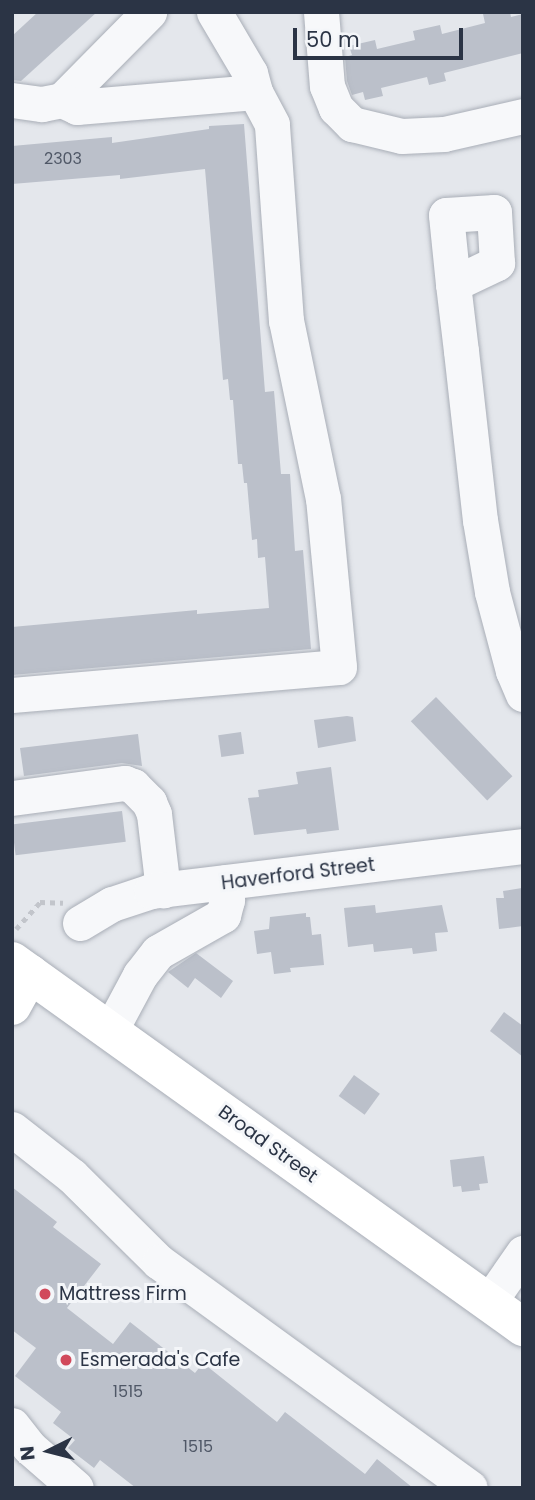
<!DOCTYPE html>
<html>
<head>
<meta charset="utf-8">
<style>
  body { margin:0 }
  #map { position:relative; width:535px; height:1500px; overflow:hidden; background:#e4e7ec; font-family:Poppins,sans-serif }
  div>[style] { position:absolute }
  .building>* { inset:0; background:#bbc0ca; transform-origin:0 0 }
  .path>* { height:4.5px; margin-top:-2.25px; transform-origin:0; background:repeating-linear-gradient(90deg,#c2c5cb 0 5px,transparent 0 10px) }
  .roads { filter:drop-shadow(0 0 2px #a9aeb7) drop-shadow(0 0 2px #a9aeb7) }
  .minor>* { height:35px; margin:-17.5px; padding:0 17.5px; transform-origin:17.5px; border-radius:17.5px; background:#f7f8fa }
  .major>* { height:38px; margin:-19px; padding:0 19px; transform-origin:19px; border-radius:19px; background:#fff }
  .dots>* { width:19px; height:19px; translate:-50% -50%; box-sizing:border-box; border:4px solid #f4f6f9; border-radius:50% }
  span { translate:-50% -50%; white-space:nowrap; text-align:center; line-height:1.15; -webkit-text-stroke:6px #f4f6f9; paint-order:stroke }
  .number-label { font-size:16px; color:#4f5766 }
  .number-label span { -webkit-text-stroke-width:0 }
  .street-label { font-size:19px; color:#2b3445 }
  .poi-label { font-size:19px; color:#2b3445 }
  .left { translate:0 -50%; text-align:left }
  .frame { position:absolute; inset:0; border:14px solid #2b3445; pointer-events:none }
  .north { position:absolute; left:14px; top:1416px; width:70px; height:70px; -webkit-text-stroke:5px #f4f6f9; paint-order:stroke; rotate:264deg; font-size:19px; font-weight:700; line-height:28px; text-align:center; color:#2b3445 }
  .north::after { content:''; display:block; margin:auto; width:24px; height:32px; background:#2b3445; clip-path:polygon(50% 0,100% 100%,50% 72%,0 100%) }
  .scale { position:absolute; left:293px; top:28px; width:170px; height:32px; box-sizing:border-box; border:4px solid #2b3445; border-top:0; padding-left:9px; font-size:21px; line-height:24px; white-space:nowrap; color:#2b3445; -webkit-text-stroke:5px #f4f6f9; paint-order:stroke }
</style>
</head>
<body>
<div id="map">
  <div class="building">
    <div style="clip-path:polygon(38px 12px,97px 12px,21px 81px,12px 80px,12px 36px)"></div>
    <div style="clip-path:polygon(492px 12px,510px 12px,511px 17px,523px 14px,523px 53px,444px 73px,446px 81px,429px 85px,427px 77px,381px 88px,383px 96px,365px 100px,363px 92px,352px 95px,347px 81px,345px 57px,352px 55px,349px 46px,375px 40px,377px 49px,415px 40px,413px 31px,440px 25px,442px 34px,485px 23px,483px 14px)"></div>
    <div style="clip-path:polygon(244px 124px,265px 392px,274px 391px,281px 474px,290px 474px,295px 551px,303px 550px,311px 649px,12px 675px,12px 627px,197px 610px,197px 614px,269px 608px,265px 557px,258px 558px,257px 539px,252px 540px,247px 483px,244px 483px,242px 464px,238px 464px,233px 400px,230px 400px,228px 379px,223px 380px,205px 169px,120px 179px,120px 175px,12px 184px,12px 146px,112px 137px,112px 143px,209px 129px,209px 126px)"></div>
    <div style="left:436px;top:697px;width:110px;height:35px;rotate:46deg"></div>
    <div style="clip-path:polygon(347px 716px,353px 717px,356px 741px,318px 748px,314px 720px)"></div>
    <div style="left:241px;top:732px;width:22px;height:23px;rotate:82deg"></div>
    <div style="clip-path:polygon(138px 734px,142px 766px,122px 763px,24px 776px,20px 748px)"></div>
    <div style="clip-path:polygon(331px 767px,339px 830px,307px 834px,306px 829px,254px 835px,248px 798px,259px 797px,258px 790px,298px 784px,296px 772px)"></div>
    <div style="left:122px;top:811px;width:31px;height:111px;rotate:83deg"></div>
    <div style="clip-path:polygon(522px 888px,523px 926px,499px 929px,496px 898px,504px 898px,503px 891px)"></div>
    <div style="clip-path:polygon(375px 905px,376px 913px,442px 905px,448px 932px,435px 933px,437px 951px,413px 954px,412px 948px,374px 952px,373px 944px,348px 947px,344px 908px)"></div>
    <div style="clip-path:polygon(306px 913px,306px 917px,310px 917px,312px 935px,321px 934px,324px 965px,290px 968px,291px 972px,274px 974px,271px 952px,257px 954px,254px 931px,269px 929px,270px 917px)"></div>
    <div style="clip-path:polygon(196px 953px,233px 981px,221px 998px,195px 978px,188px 988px,168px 972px)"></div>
    <div style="clip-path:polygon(504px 1012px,523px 1026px,523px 1057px,490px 1031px)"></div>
    <div style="left:354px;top:1075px;width:32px;height:26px;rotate:36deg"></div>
    <div style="clip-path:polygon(484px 1156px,488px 1183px,479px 1184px,480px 1190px,462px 1192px,461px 1186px,453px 1187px,450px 1160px)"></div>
    <div style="clip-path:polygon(12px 1187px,57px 1222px,53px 1227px,101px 1264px,67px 1308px,113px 1344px,130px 1322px,195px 1373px,203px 1363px,277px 1422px,285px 1412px,365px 1474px,377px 1459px,413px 1488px,136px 1488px,100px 1460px,94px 1468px,68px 1448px,75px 1440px,53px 1423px,61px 1412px,15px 1376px,36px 1348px,12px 1330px)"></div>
  </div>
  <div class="path">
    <div style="left:16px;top:929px;width:36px;rotate:-48deg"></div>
    <div style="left:40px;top:902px;width:23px;rotate:2deg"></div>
  </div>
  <div class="roads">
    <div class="minor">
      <div style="left:214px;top:12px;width:71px;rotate:59.5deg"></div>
      <div style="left:250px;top:73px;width:20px;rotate:75deg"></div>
      <div style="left:321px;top:12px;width:74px;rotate:85.4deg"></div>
      <div style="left:327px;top:86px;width:24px;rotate:68deg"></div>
      <div style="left:336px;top:108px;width:23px;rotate:45deg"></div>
      <div style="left:352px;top:124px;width:51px;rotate:13.5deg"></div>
      <div style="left:402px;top:136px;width:42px;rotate:-2.7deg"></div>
      <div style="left:444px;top:134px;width:81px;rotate:-12.8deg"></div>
      <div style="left:12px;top:100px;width:30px;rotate:8deg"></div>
      <div style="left:42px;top:104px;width:20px;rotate:-11deg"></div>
      <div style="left:62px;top:100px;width:124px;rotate:-45.3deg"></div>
      <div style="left:453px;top:284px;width:49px;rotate:-25.5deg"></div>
      <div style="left:497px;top:263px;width:51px;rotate:-93.4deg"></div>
      <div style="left:494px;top:212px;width:48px;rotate:176.4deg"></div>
      <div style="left:446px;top:215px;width:69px;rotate:84.2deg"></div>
      <div style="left:453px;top:284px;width:67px;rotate:83.2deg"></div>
      <div style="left:461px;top:351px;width:170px;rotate:83.6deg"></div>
      <div style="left:480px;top:520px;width:73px;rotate:80.5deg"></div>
      <div style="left:492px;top:592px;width:82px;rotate:75.1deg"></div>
      <div style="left:513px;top:671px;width:25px;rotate:67deg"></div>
      <div style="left:12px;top:695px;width:328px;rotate:-4.9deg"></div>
      <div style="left:339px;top:667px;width:169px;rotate:-95.4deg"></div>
      <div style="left:323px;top:499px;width:182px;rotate:-101.7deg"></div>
      <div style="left:286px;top:321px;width:197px;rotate:-94.1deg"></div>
      <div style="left:272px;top:124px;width:36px;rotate:-118deg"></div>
      <div style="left:255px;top:92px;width:179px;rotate:175.2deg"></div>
      <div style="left:77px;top:107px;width:17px;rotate:-155deg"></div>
      <div style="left:12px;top:798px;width:114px;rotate:-7.6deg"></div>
      <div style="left:125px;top:783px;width:9px;rotate:21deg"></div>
      <div style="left:133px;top:786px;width:23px;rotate:45deg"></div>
      <div style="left:149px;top:802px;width:13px;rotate:67deg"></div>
      <div style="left:154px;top:814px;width:77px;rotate:83.2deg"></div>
      <div style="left:80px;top:923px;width:37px;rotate:-31deg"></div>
      <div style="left:112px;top:904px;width:41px;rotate:-18.4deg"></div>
      <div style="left:151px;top:891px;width:375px;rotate:-6.9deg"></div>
      <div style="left:110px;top:1031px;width:64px;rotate:-61.8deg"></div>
      <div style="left:140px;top:975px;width:29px;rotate:-52deg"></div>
      <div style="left:158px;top:952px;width:75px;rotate:-29.6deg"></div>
      <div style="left:223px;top:915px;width:16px;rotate:-75deg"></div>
      <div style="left:227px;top:900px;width:18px;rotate:-96deg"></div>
      <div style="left:12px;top:1129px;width:76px;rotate:38.1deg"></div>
      <div style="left:72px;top:1176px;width:122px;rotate:44.7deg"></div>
      <div style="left:159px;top:1262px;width:384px;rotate:36deg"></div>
      <div style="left:489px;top:1302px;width:60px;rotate:-55.2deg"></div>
      <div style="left:12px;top:1425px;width:28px;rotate:52deg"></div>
      <div style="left:29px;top:1447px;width:62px;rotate:41.1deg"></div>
    </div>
    <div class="major">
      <div style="left:12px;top:961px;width:629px;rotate:35.61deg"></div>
      <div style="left:12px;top:1006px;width:37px;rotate:-61deg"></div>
    </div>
  </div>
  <div class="dots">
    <div style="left:45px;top:1294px;background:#d1495b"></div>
    <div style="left:66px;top:1360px;background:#d1495b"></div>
  </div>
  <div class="number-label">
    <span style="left:63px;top:159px">2303</span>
    <span style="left:128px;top:1392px">1515</span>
    <span style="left:198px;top:1447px">1515</span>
  </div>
  <div class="street-label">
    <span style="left:298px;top:874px;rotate:-7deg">Haverford Street</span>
    <span style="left:268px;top:1144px;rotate:36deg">Broad Street</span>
  </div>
  <div class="poi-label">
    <span class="left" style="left:59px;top:1294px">Mattress Firm</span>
    <span class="left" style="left:80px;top:1360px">Esmerada's Cafe</span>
  </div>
  <div class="frame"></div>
  <div class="north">N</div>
  <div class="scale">50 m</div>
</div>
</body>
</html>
